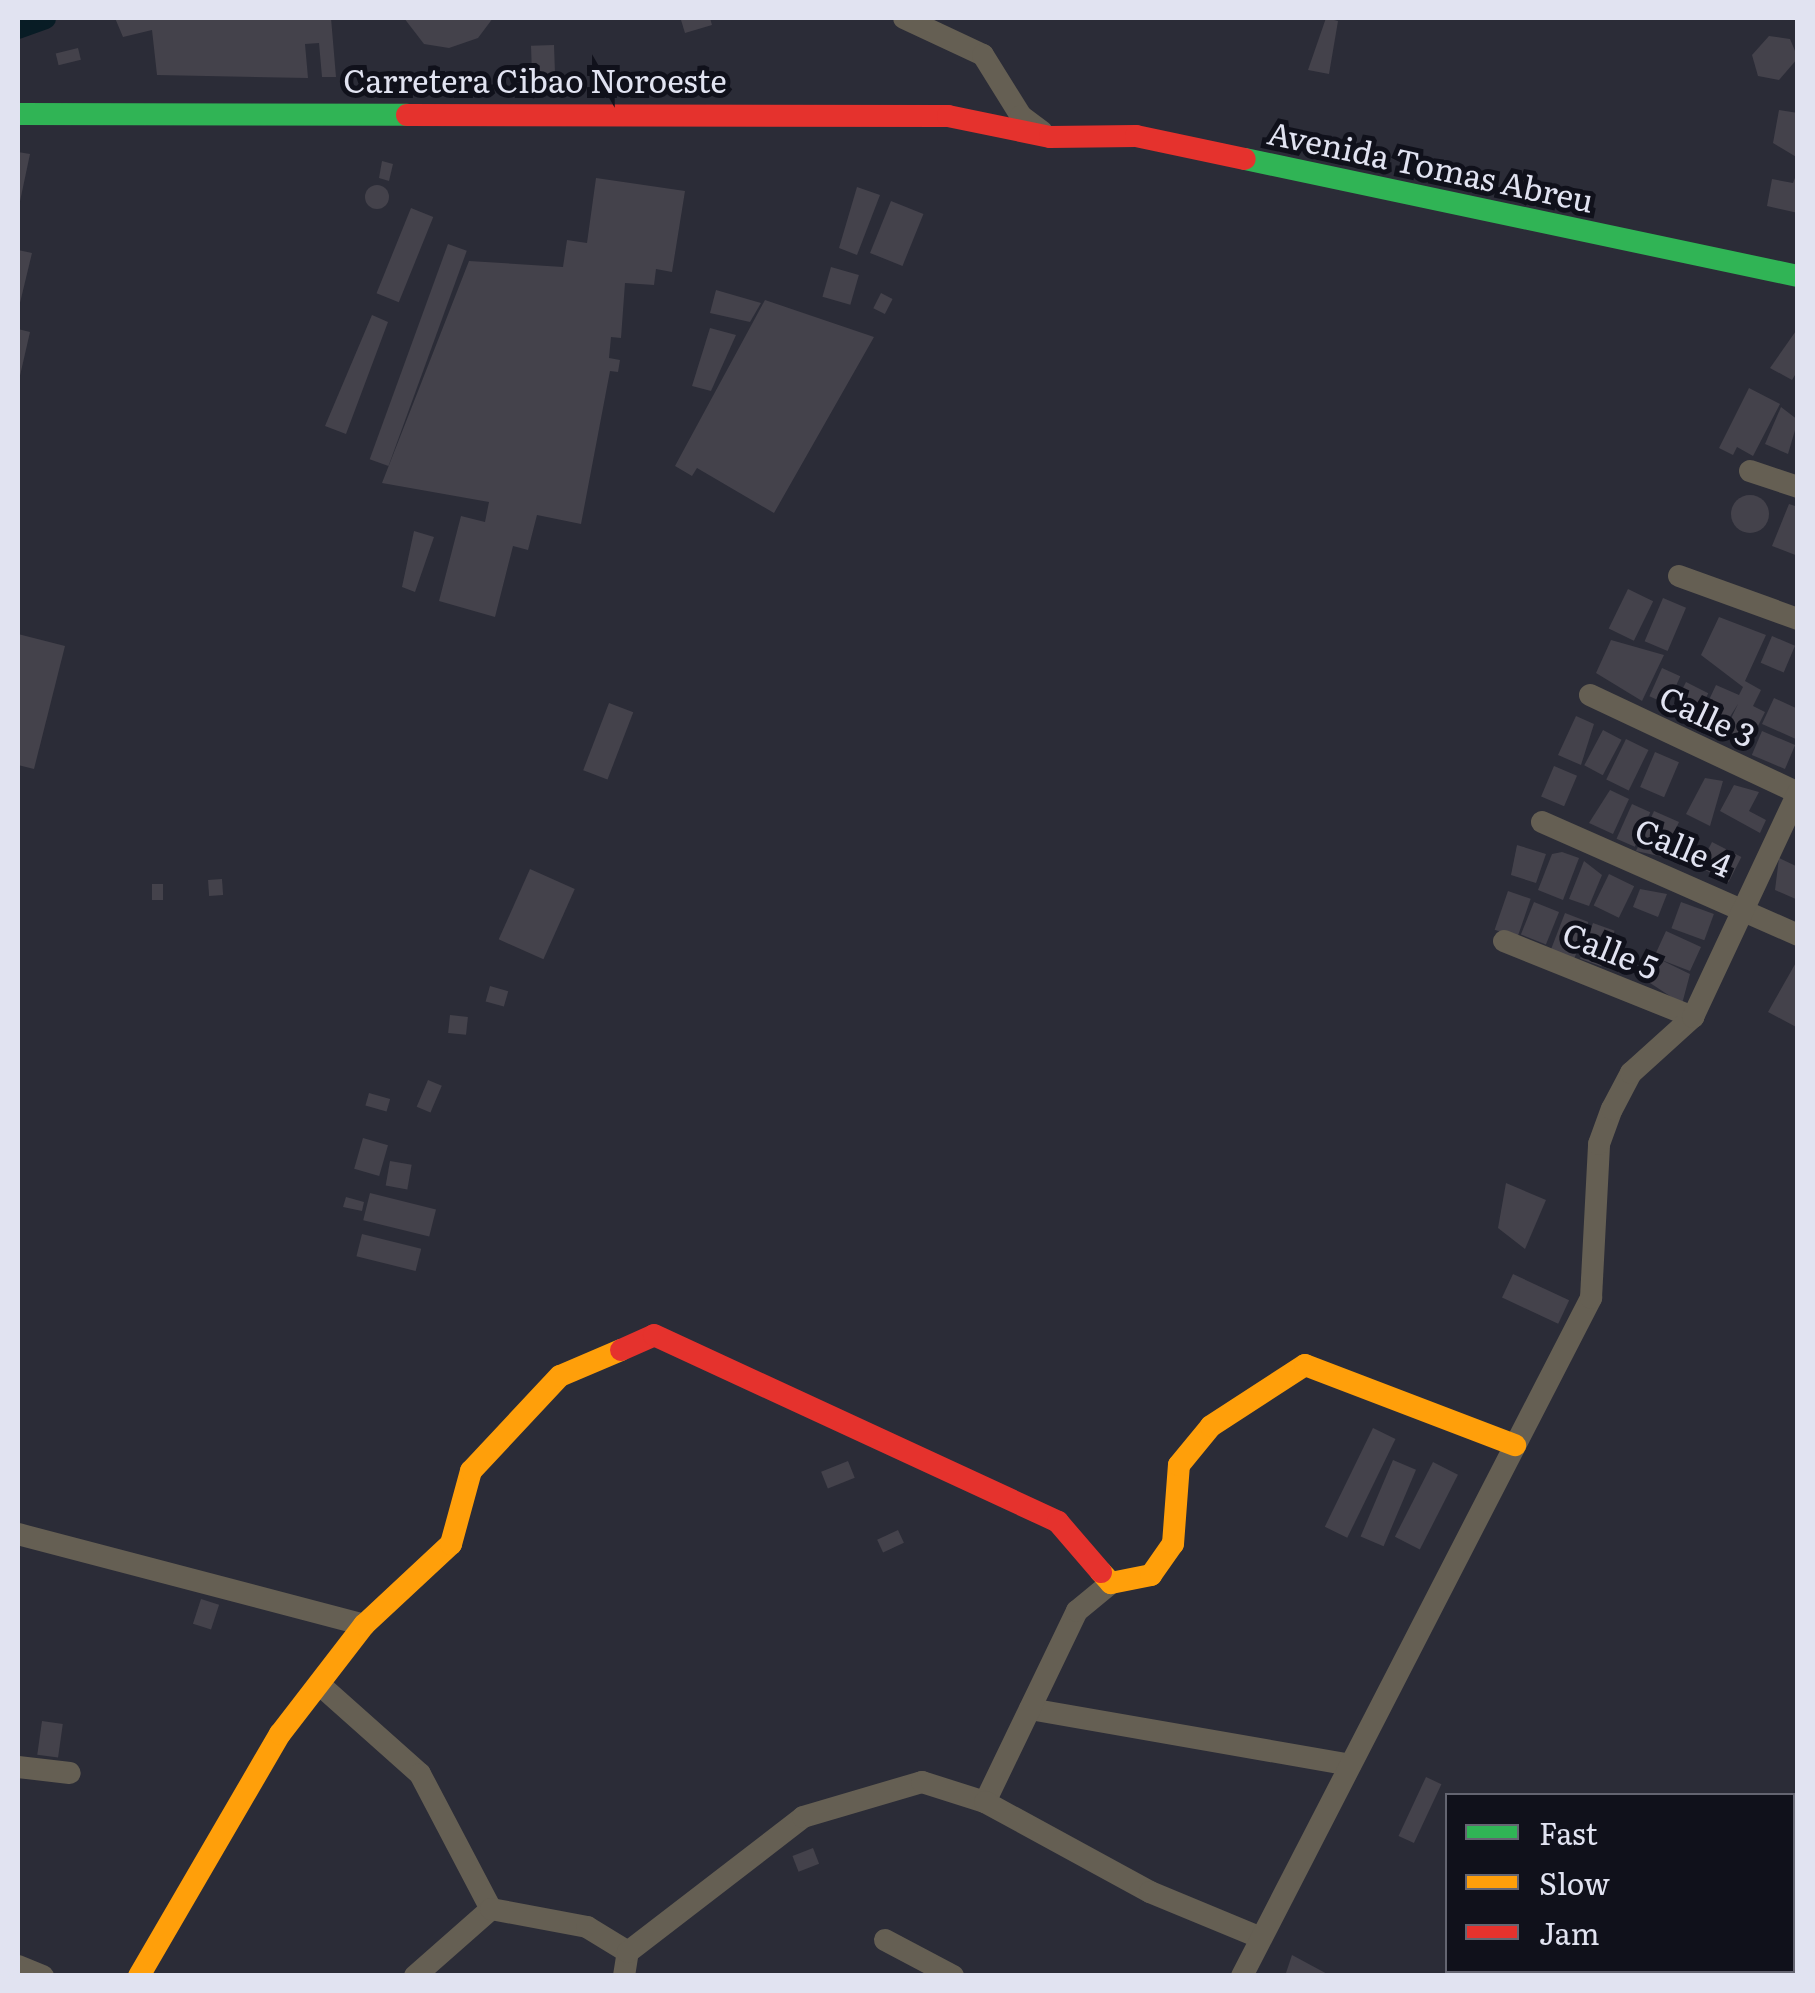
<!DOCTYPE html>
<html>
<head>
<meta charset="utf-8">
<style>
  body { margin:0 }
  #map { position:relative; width:1815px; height:1993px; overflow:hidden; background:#2b2c37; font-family:Literata,serif }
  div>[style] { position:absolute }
  .canal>* { height:22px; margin:-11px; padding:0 11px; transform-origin:11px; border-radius:11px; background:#081c25 }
  .building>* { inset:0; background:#44424b; transform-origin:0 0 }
  .round { border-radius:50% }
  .street>* { height:22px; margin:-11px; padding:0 11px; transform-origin:11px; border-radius:11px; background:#655f53 }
  .fast>* { height:22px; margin:-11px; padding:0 11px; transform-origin:11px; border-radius:11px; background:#30b455 }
  .slow>* { height:22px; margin:-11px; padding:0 11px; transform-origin:11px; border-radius:11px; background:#ff9f0a }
  .jam>* { height:22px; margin:-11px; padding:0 11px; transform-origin:11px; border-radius:11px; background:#e5322d }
  span { translate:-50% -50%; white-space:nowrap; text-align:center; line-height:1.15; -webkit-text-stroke:10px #10111b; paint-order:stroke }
  .street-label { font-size:32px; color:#e1e3f1 }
  .frame { position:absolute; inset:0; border:20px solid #e1e3f1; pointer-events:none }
  .legend { position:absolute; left:1445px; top:1793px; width:350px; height:180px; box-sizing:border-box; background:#10111b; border:2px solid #646571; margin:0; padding:12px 18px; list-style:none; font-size:30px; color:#e1e3f1 }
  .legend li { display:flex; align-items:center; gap:20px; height:50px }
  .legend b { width:50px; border:2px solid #646571 }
</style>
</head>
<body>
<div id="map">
  <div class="canal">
    <div style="left:18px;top:28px;width:29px;rotate:-20deg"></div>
  </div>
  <div class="building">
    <div style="clip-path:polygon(115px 18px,331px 18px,336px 77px,322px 77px,319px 43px,305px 44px,308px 78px,157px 75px,152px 30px,123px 37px)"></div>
    <div style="clip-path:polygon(404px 18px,493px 18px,478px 38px,449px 48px,424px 44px)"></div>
    <div style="clip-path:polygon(710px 18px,712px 25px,685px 33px,681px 20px)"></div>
    <div style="clip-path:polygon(1326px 18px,1338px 21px,1329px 74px,1308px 70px)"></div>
    <div style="clip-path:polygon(1769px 36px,1790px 39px,1798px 58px,1779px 80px,1758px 76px,1752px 55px)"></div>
    <div style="left:554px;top:45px;width:37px;height:23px;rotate:88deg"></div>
    <div style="left:78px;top:48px;width:12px;height:23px;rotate:76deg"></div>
    <div style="left:425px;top:79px;width:38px;height:11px"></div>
    <div style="clip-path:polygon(1779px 110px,1798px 113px,1798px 158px,1773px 143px)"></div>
    <div style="clip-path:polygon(18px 152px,30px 154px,19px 206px,18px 206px)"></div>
    <div style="clip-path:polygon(382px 161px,393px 164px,389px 181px,379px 178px)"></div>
    <div style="clip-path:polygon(1798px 170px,1798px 213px,1767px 206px,1772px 179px,1793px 183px)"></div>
    <div style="clip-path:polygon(596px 178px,685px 191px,672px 272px,656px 269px,654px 285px,625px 283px,621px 338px,611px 337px,609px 358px,620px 360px,618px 372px,610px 371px,581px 524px,537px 515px,528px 550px,513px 546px,495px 617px,439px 601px,461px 516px,485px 522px,489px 502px,382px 483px,469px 261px,563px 267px,567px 240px,587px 243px)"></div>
    <div class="round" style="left:365px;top:185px;width:24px;height:24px"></div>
    <div style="clip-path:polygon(857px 187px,880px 195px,857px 255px,839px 248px)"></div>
    <div style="left:891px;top:201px;width:35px;height:56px;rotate:22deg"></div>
    <div style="left:411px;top:208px;width:24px;height:92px;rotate:22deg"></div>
    <div style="left:448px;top:244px;width:20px;height:229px;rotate:20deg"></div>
    <div style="clip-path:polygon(18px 250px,32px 253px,19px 307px,18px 307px)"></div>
    <div style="left:831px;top:267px;width:29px;height:31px;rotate:16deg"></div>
    <div style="clip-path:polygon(716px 290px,761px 303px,750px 322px,710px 313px)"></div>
    <div style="left:881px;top:293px;width:13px;height:17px;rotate:27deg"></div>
    <div style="clip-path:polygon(765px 300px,874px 337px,774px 513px,697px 468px,692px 476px,675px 466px)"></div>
    <div style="clip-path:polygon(372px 315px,388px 322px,346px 434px,325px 426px)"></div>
    <div style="clip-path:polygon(710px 328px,736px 335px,711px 391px,692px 386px)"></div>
    <div style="clip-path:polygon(1798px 328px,1798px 370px,1792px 380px,1770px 368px)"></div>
    <div style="clip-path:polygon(18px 329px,30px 332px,19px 380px,18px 380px)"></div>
    <div style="clip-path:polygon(1749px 388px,1780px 404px,1753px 456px,1737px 447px,1733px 455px,1719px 448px)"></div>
    <div style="clip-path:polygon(1781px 407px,1798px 420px,1788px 454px,1765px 444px)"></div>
    <div class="round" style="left:1731px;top:495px;width:38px;height:38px"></div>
    <div style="clip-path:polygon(1789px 504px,1798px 507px,1798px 556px,1772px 546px)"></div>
    <div style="clip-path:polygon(414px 531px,434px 537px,415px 592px,402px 587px)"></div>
    <div style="left:1628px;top:589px;width:28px;height:44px;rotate:26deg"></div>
    <div style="left:1663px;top:598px;width:25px;height:47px;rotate:23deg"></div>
    <div style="clip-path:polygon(1719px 617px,1766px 635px,1745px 681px,1761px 690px,1753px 706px,1765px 712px,1747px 748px,1724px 733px,1738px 704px,1721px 731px,1699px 721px,1716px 685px,1739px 695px,1743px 687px,1701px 655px)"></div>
    <div style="clip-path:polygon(18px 634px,65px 646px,34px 769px,18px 765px)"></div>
    <div style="left:1772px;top:636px;width:25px;height:29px;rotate:23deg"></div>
    <div style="clip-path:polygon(1611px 640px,1664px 655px,1642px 701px,1596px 673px)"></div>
    <div style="left:1662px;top:668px;width:20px;height:31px;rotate:24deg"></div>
    <div style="left:1686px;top:682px;width:25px;height:28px;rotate:27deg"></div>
    <div style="clip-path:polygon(1774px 698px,1798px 709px,1798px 740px,1762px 724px)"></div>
    <div style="left:609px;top:703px;width:26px;height:72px;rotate:21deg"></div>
    <div style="clip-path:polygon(1576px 716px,1594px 724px,1581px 765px,1558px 755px)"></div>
    <div style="left:1603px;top:730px;width:21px;height:40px;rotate:28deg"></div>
    <div style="left:1762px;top:731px;width:36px;height:26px;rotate:23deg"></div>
    <div style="left:1626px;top:739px;width:25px;height:45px;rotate:26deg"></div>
    <div style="left:1655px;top:752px;width:26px;height:38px;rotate:23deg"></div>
    <div style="left:1554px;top:766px;width:25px;height:33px;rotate:23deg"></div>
    <div style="clip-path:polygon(1705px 778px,1723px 781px,1710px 826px,1686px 814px)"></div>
    <div style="clip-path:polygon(1734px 785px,1759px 792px,1749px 811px,1766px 820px,1760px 833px,1720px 811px)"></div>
    <div style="clip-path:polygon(1610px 790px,1629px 799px,1613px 834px,1589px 823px)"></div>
    <div style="left:1632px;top:804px;width:20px;height:38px;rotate:24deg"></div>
    <div style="clip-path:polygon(1654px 811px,1679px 822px,1663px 857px,1636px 851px)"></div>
    <div style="left:1712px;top:842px;width:33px;height:28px;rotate:27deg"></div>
    <div style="clip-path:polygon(1517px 845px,1546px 854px,1536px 883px,1511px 875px)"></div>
    <div style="clip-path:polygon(1562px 852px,1579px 858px,1563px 900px,1538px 890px,1552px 854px)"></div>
    <div style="clip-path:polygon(1779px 858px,1798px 867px,1798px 900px,1775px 890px)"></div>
    <div style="clip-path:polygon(1584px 861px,1602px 875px,1589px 906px,1569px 899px)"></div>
    <div style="left:530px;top:869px;width:49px;height:77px;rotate:24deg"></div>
    <div style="left:1609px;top:874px;width:28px;height:35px;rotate:26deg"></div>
    <div style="left:222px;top:879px;width:16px;height:14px;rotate:86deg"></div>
    <div style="left:152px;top:884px;width:11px;height:16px"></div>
    <div style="clip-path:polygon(1640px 889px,1667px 894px,1658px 917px,1633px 907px)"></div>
    <div style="left:1508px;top:891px;width:24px;height:41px;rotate:19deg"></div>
    <div style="left:1534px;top:902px;width:27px;height:35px;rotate:22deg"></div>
    <div style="left:1681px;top:902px;width:35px;height:28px;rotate:20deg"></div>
    <div style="left:1565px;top:913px;width:25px;height:41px;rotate:21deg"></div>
    <div style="left:1593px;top:923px;width:23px;height:38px;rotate:20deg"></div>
    <div style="clip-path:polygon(1666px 931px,1701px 947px,1690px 971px,1659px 959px,1690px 974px,1682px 1004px,1644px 979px)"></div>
    <div style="clip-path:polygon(1798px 959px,1798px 1028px,1768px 1012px)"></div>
    <div style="left:490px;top:986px;width:19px;height:16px;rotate:16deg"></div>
    <div style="left:450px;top:1015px;width:18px;height:18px;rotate:6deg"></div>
    <div style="left:428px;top:1080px;width:15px;height:29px;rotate:23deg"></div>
    <div style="left:369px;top:1093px;width:22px;height:13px;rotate:16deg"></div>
    <div style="left:363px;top:1138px;width:26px;height:32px;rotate:16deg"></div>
    <div style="left:390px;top:1161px;width:22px;height:25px;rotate:10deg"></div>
    <div style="clip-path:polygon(1506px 1183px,1546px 1200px,1525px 1249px,1498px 1228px)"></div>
    <div style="left:370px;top:1193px;width:68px;height:28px;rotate:14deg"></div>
    <div style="clip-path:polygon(346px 1197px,364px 1202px,362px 1211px,343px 1207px)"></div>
    <div style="left:362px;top:1234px;width:61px;height:23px;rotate:14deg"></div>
    <div style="left:1513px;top:1274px;width:62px;height:26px;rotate:25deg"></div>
    <div style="left:1373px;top:1428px;width:25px;height:110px;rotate:26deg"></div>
    <div style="left:1393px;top:1460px;width:25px;height:83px;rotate:23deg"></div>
    <div style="left:848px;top:1461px;width:18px;height:29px;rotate:68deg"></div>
    <div style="left:1433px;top:1462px;width:28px;height:84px;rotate:27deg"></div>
    <div style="left:898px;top:1530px;width:14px;height:23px;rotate:65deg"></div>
    <div style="left:201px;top:1599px;width:19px;height:26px;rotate:18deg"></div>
    <div style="left:42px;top:1721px;width:21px;height:34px;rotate:8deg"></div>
    <div style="left:1426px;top:1777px;width:17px;height:65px;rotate:25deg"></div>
    <div style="left:813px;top:1848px;width:17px;height:22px;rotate:69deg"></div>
    <div style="clip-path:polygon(1292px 1955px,1331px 1976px,1285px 1976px)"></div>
  </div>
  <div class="street">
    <div style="left:904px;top:18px;width:87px;rotate:25.1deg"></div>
    <div style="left:983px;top:55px;width:72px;rotate:58.1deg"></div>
    <div style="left:1021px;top:116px;width:26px;rotate:37deg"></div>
    <div style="left:1750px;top:471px;width:51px;rotate:18.4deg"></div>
    <div style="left:1679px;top:576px;width:127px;rotate:19.9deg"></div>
    <div style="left:1590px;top:695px;width:230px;rotate:25.2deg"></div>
    <div style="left:1542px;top:822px;width:280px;rotate:23.8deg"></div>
    <div style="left:1504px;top:941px;width:204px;rotate:21.9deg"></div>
    <div style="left:18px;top:1534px;width:358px;rotate:14.7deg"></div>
    <div style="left:319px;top:1684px;width:135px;rotate:41.7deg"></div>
    <div style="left:420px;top:1774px;width:153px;rotate:62.3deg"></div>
    <div style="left:1030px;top:1709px;width:325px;rotate:9.9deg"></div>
    <div style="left:18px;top:1767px;width:52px;rotate:6.6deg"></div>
    <div style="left:985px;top:1802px;width:212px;rotate:-64.3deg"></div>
    <div style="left:1077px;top:1611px;width:44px;rotate:-39.5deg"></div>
    <div style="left:885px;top:1940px;width:77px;rotate:27.9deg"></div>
    <div style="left:18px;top:1966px;width:27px;rotate:22deg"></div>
    <div style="left:415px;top:1976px;width:101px;rotate:-41.4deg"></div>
    <div style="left:491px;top:1909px;width:98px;rotate:10.6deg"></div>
    <div style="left:587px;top:1927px;width:48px;rotate:31.4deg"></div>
    <div style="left:624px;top:1976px;width:24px;rotate:-81deg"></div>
    <div style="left:628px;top:1952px;width:221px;rotate:-37.6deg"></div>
    <div style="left:803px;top:1817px;width:124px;rotate:-16.4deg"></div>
    <div style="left:922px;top:1782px;width:66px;rotate:17.6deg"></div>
    <div style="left:985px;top:1802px;width:188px;rotate:28.6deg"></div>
    <div style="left:1150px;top:1892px;width:120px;rotate:22.5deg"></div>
    <div style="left:1242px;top:1976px;width:763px;rotate:-62.76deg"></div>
    <div style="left:1591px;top:1298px;width:154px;rotate:-87deg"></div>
    <div style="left:1599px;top:1144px;width:37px;rotate:-70deg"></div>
    <div style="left:1612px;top:1109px;width:41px;rotate:-62.2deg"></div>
    <div style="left:1631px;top:1073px;width:84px;rotate:-42.1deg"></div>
    <div style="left:1693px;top:1017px;width:247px;rotate:-64.9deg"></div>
  </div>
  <div class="fast">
    <div style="left:18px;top:114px;width:389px;rotate:0.1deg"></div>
    <div style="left:1245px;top:159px;width:565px;rotate:11.95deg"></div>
  </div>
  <div class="slow">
    <div style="left:1101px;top:1572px;width:15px;rotate:48deg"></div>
    <div style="left:1111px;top:1583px;width:41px;rotate:-11.3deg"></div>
    <div style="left:1151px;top:1575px;width:38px;rotate:-55deg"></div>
    <div style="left:1173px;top:1544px;width:79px;rotate:-85.7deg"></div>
    <div style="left:1179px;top:1465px;width:50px;rotate:-50.6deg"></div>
    <div style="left:1211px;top:1426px;width:112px;rotate:-33deg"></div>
    <div style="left:1305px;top:1365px;width:225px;rotate:20.9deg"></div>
    <div style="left:139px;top:1976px;width:280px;rotate:-59.8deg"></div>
    <div style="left:280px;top:1734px;width:138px;rotate:-52.4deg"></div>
    <div style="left:364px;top:1625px;width:119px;rotate:-43deg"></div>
    <div style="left:451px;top:1544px;width:76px;rotate:-74.7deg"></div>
    <div style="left:471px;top:1471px;width:130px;rotate:-46.9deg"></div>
    <div style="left:560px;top:1376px;width:66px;rotate:-23.1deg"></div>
  </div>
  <div class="jam">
    <div style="left:407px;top:115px;width:541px;rotate:0.11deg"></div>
    <div style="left:948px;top:116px;width:104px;rotate:11.6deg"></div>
    <div style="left:1050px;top:137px;width:86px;rotate:-0.7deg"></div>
    <div style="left:1136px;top:136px;width:111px;rotate:11.9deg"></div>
    <div style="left:621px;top:1350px;width:36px;rotate:-24deg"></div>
    <div style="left:654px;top:1335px;width:445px;rotate:24.8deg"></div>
    <div style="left:1058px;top:1522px;width:66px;rotate:49.3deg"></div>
  </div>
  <div class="street-label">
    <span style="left:535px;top:79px">Carretera Cibao Noroeste</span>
    <span style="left:1431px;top:165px;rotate:12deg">Avenida Tomas Abreu</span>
    <span style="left:1708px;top:715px;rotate:25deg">Calle 3</span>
    <span style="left:1684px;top:846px;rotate:23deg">Calle 4</span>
    <span style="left:1611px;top:949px;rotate:22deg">Calle 5</span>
  </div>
  <div class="frame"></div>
  <ul class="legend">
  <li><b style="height:12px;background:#30b455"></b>Fast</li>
  <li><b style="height:12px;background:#ff9f0a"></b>Slow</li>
  <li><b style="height:12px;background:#e5322d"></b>Jam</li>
  </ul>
</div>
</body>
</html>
